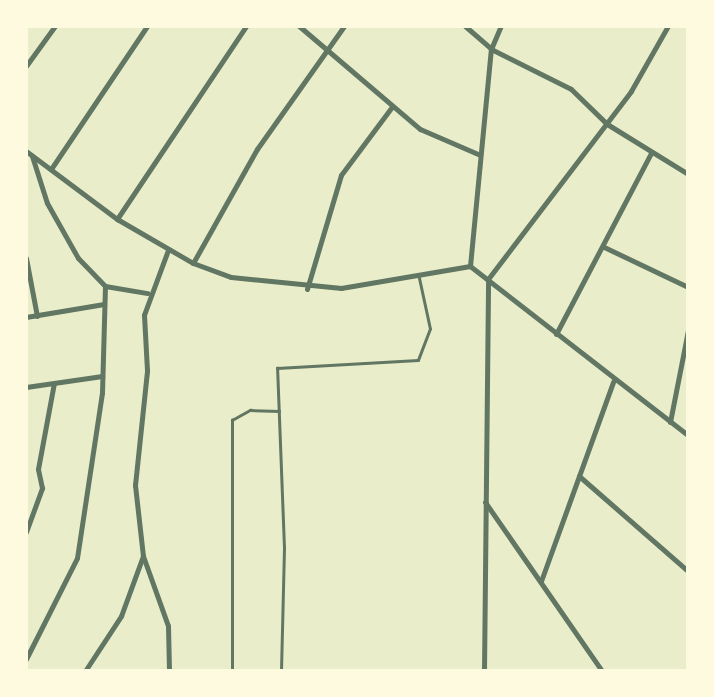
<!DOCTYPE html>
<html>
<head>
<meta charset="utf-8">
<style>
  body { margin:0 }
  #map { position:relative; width:714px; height:697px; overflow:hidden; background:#e9edc9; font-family:"Archivo Narrow",sans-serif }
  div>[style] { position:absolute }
  .service>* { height:2.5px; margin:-1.25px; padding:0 1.25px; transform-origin:1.25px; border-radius:1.25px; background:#617663 }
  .minor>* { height:5px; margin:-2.5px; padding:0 2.5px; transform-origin:2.5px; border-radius:2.5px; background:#617663 }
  span { translate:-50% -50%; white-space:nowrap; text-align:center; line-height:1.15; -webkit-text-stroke:5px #fefae0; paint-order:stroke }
  .frame { position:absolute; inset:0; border:28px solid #fefae0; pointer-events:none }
</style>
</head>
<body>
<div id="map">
  <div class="service">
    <div style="left:232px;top:671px;width:251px;rotate:-90deg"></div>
    <div style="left:232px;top:420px;width:21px;rotate:-29deg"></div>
    <div style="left:250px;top:410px;width:29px;rotate:2deg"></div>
    <div style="left:281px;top:671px;width:123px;rotate:-88.6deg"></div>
    <div style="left:284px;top:548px;width:180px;rotate:-92.2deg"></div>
    <div style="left:277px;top:368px;width:141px;rotate:-3.2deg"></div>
    <div style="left:418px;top:360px;width:33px;rotate:-69deg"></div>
    <div style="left:430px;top:329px;width:52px;rotate:-102.2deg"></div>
  </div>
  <div class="minor">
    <div style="left:299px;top:26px;width:159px;rotate:40.4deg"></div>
    <div style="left:420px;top:129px;width:65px;rotate:23.4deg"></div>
    <div style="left:465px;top:26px;width:35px;rotate:41deg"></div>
    <div style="left:491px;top:49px;width:89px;rotate:26.6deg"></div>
    <div style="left:571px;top:89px;width:50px;rotate:44.2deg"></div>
    <div style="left:607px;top:124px;width:95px;rotate:31.7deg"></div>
    <div style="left:26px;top:66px;width:49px;rotate:-54.1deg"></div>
    <div style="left:26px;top:151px;width:114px;rotate:36.8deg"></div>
    <div style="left:117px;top:219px;width:88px;rotate:30.1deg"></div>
    <div style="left:193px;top:263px;width:40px;rotate:20.2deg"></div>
    <div style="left:231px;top:277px;width:111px;rotate:5.7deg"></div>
    <div style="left:341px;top:288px;width:131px;rotate:-9.7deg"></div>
    <div style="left:470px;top:266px;width:276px;rotate:37.8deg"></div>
    <div style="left:32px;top:156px;width:49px;rotate:72.3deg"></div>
    <div style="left:47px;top:203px;width:63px;rotate:60.6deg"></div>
    <div style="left:78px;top:258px;width:39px;rotate:46deg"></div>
    <div style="left:105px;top:286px;width:43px;rotate:9.5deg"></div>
    <div style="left:51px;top:169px;width:172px;rotate:-56.1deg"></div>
    <div style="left:117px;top:219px;width:232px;rotate:-56.2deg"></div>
    <div style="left:604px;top:247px;width:93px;rotate:25.5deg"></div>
    <div style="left:168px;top:250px;width:69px;rotate:110.3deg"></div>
    <div style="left:144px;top:315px;width:56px;rotate:86.9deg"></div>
    <div style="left:147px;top:371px;width:115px;rotate:96deg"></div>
    <div style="left:135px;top:485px;width:71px;rotate:83.6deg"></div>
    <div style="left:143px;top:556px;width:74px;rotate:70.3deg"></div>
    <div style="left:168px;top:626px;width:45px;rotate:88.7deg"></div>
    <div style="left:26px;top:258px;width:59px;rotate:79.3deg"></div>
    <div style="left:193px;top:263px;width:131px;rotate:-60.7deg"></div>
    <div style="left:257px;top:149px;width:151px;rotate:-54.7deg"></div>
    <div style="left:470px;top:266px;width:218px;rotate:-84.5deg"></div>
    <div style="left:491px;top:49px;width:25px;rotate:-67deg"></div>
    <div style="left:307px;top:289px;width:119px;rotate:-73.4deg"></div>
    <div style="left:341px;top:175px;width:84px;rotate:-53.3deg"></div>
    <div style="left:26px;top:317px;width:79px;rotate:-9.5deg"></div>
    <div style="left:556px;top:334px;width:204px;rotate:-62.3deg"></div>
    <div style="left:26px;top:387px;width:77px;rotate:-8.2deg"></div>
    <div style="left:670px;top:422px;width:94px;rotate:-78.9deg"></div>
    <div style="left:579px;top:476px;width:145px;rotate:41.1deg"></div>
    <div style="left:485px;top:502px;width:206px;rotate:55.3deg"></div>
    <div style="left:26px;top:532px;width:47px;rotate:-70deg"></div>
    <div style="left:42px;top:488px;width:19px;rotate:-102deg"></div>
    <div style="left:38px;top:469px;width:87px;rotate:-79.5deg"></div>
    <div style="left:541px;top:581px;width:212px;rotate:-70.1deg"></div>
    <div style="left:26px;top:659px;width:113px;rotate:-63.2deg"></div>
    <div style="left:77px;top:558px;width:167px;rotate:-81.4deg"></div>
    <div style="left:102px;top:393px;width:107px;rotate:-88.4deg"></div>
    <div style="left:85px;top:671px;width:66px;rotate:-56.8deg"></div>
    <div style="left:121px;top:616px;width:64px;rotate:-69.9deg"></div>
    <div style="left:484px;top:671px;width:392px;rotate:-89.4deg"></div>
    <div style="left:488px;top:279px;width:236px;rotate:-52.7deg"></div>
    <div style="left:631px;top:91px;width:75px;rotate:-60.4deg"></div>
  </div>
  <div class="frame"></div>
</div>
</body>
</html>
